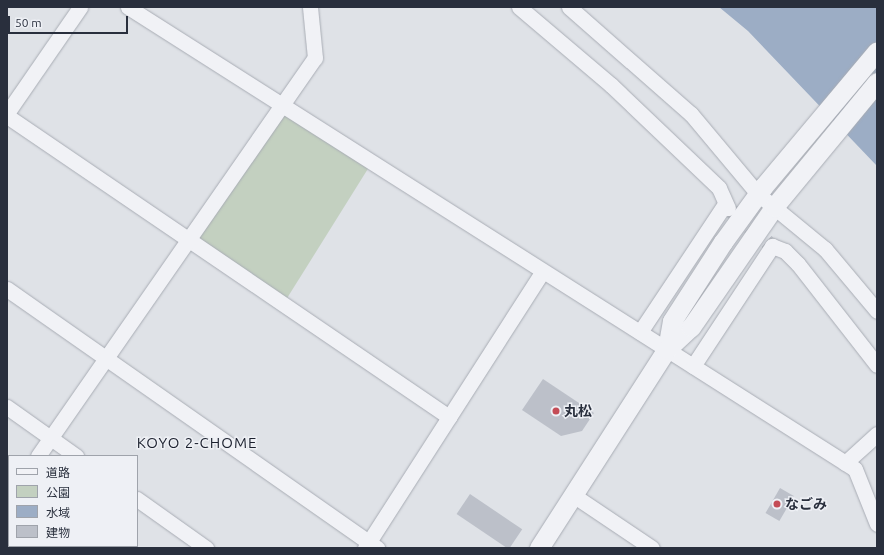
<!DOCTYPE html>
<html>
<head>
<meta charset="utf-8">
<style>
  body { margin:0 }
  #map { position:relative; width:884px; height:555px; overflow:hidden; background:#dfe2e7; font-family:Ubuntu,"Noto Sans JP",sans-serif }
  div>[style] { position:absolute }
  .green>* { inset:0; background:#c3d0c0; transform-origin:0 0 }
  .water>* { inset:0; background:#9cadc5 }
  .building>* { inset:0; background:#bcc0c9; transform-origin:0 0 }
  .minor-tunnel>* { height:15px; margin-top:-7.5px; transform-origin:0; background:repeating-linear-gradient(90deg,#bbbec5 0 15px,transparent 0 23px) }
  .roads { filter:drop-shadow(0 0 1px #a8acb4) drop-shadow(0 0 1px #a8acb4) }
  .minor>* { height:15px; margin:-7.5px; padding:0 7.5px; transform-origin:7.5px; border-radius:7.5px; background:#f1f2f6 }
  .tertiary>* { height:19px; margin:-9.5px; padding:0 9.5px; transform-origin:9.5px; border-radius:9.5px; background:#f1f2f6 }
  .dots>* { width:11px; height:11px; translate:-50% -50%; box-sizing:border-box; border:2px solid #eef0f5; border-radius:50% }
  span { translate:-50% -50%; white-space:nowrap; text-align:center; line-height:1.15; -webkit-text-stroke:3px #eef0f5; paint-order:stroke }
  .poi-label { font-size:14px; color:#292f3d; font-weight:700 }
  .left { translate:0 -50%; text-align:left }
  .neighbourhood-label { font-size:15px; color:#1b202e; letter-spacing:1px }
  .frame { position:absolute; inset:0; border:8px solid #292f3d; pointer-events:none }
  .legend { position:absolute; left:8px; top:455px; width:130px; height:92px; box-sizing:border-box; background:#eef0f5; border:1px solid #9fa3ab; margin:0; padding:5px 7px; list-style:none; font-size:12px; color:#292f3d }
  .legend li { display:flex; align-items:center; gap:8px; height:20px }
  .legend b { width:20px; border:1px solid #9fa3ab }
  .scale { position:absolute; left:8px; top:16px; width:120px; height:18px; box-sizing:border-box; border:2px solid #292f3d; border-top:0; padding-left:5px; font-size:12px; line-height:14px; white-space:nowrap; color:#292f3d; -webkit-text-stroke:3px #eef0f5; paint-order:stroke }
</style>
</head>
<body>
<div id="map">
  <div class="green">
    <div style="left:281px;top:106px;width:107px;height:162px;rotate:32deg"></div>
  </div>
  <div class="water">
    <div style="clip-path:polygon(719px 7px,877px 7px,877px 166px,748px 31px)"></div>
  </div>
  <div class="building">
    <div style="clip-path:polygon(543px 379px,594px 413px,582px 431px,561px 436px,522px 410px)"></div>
    <div style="left:780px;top:488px;width:16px;height:29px;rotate:30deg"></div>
    <div style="left:470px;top:494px;width:63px;height:24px;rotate:34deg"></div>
  </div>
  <div class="minor-tunnel">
    <div style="left:732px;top:211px;width:53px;rotate:41.2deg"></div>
  </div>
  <div class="roads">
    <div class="minor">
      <div style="left:128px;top:7px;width:861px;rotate:32.44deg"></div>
      <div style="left:855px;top:469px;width:59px;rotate:68.2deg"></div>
      <div style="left:519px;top:7px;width:121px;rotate:40.3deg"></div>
      <div style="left:611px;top:85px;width:149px;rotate:43.6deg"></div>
      <div style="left:719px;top:188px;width:22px;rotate:66deg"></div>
      <div style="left:569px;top:7px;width:162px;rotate:41.3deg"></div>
      <div style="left:691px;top:114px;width:104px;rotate:50.1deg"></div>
      <div style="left:758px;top:194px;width:87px;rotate:39.4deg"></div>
      <div style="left:825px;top:249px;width:81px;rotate:50deg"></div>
      <div style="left:7px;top:113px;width:129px;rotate:-55.4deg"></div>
      <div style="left:7px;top:116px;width:535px;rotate:34.25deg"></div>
      <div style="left:7px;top:289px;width:452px;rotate:35deg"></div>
      <div style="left:640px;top:332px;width:154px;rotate:-56.4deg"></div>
      <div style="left:693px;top:366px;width:144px;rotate:-56.6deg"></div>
      <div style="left:772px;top:246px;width:14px;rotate:21deg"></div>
      <div style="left:785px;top:251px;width:18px;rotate:45deg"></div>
      <div style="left:798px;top:264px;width:128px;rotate:52deg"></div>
      <div style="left:7px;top:407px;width:85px;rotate:35.4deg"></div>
      <div style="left:38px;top:456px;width:485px;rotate:-55.2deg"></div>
      <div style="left:315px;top:58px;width:51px;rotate:-95.6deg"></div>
      <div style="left:845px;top:463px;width:43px;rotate:-42.2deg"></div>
      <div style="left:573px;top:495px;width:95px;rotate:33.9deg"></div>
      <div style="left:137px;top:499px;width:85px;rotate:35.4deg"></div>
      <div style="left:7px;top:501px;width:4px;rotate:-56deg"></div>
      <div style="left:7px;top:524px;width:2px;rotate:27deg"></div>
      <div style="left:40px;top:546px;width:3px;rotate:45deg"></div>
      <div style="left:365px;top:548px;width:328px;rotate:-57.3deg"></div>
    </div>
    <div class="tertiary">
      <div style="left:667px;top:349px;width:28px;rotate:-80deg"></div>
      <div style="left:672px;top:321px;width:94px;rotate:-57.2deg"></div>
      <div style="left:723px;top:242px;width:68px;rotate:-54deg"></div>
      <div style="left:763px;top:187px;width:177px;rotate:-50deg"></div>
      <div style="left:539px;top:548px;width:237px;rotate:-57.3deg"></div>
      <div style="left:667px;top:349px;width:33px;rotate:-43deg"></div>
      <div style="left:691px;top:327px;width:146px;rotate:-55.3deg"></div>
      <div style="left:774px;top:207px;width:162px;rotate:-50.5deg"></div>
    </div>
  </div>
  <div class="dots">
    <div style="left:556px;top:411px;background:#c44c56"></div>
    <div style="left:777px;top:504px;background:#c44c56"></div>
  </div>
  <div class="poi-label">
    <span class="left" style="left:564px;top:411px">丸松</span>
    <span class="left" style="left:785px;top:504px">なごみ</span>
  </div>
  <div class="neighbourhood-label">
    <span style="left:197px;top:443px">KOYO 2-CHOME</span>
  </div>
  <div class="frame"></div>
  <ul class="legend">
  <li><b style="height:5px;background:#f1f2f6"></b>道路</li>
  <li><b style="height:11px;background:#c3d0c0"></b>公園</li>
  <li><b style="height:11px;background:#9cadc5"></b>水域</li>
  <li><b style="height:11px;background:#bcc0c9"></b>建物</li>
  </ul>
  <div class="scale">50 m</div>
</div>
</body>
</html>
